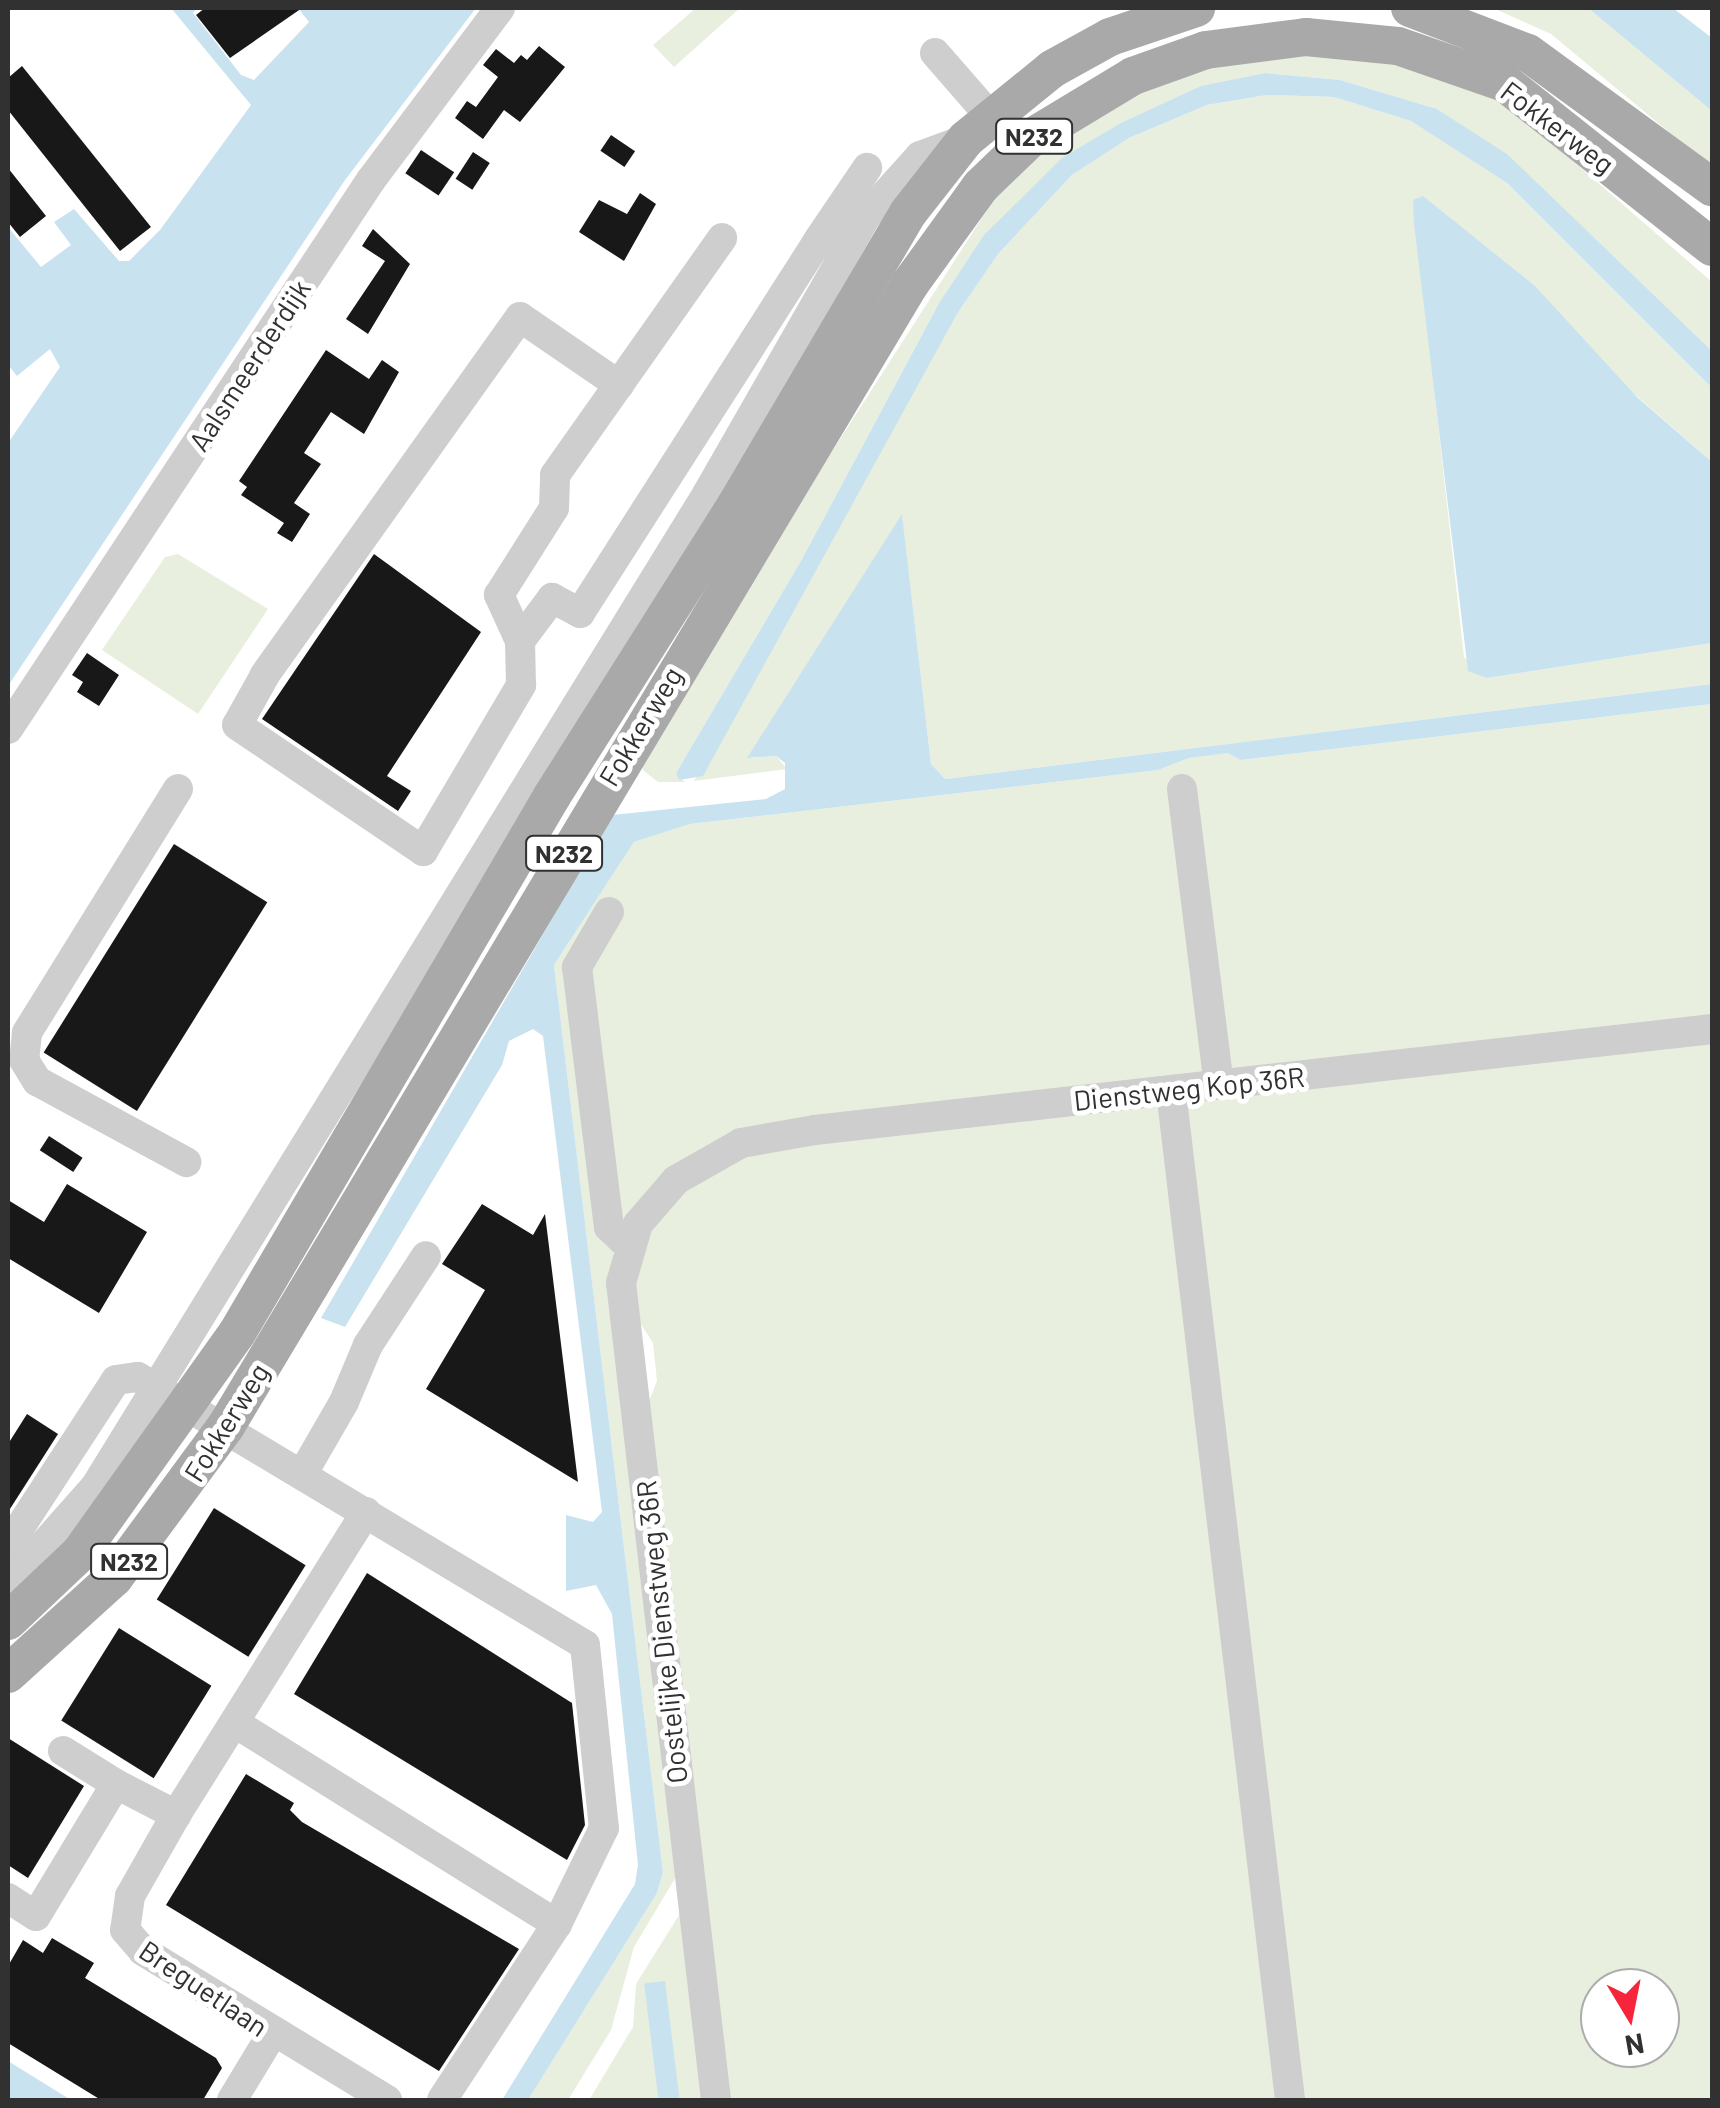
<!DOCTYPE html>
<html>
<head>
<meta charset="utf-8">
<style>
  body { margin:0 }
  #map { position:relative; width:1720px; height:2108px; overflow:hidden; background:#fff; font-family:Barlow,sans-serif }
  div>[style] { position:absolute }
  .green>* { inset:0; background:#e8efde }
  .water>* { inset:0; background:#c9e2f0; transform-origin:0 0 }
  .building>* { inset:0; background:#181818; transform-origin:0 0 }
  .minor>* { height:30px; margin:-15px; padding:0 15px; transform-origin:15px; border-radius:15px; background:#cecece }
  .major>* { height:38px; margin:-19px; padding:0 19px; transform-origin:19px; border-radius:19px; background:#a9a9a9 }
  span { translate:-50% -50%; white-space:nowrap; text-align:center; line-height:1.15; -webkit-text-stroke:10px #fff; paint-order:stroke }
  .shield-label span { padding:2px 8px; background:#fff; border:2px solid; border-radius:8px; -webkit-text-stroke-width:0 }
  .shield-label { font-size:25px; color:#313131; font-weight:700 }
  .street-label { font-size:28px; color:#313131 }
  .frame { position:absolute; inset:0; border:10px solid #313131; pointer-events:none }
  .north { position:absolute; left:1580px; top:1968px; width:100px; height:100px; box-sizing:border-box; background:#fff; border:2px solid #adadad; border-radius:50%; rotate:170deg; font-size:28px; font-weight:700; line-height:40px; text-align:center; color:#313131 }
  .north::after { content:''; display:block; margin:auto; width:35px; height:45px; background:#f7253b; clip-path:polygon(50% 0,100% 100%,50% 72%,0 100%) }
</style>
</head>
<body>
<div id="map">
  <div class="green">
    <div style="clip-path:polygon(696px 8px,740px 8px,674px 67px,653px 45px)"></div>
    <div style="clip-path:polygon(1493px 8px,1588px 8px,1712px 111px,1712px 168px,1551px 34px)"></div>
    <div style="clip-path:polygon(1286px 52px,1418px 64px,1468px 83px,1520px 115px,1712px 282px,1712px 351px,1507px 155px,1437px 109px,1340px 80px,1266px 73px,1121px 123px,938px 305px,802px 559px,676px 773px,685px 782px,658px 782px,644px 771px,636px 757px,998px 193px,1058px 137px,1173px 76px)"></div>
    <div style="clip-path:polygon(1267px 95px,1334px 97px,1411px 121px,1507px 183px,1712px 388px,1712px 462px,1413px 200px,1464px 657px,1487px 678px,1712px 643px,1712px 684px,945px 779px,931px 764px,902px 516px,749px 758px,776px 756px,787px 769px,694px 781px,957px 314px,998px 254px,1072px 175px,1129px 138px,1207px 105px)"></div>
    <div style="clip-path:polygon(178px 554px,268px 609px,198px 714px,102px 650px,165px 557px)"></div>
    <div style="clip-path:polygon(1712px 704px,1712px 1020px,1237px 1075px,1210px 1052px,1202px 1079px,788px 1125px,622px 1222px,580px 944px,680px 1870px,634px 1947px,611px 2030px,568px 2100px,528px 2100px,657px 1893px,663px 1872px,554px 965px,634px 842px,690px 824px,1158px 770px,1189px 758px,1228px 753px,1240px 760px)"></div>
    <div style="clip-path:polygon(evenodd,1712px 1039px,1712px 2100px,1297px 2100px,1185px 1106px,1192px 1097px,1712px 1039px,1600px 1988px,1660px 1988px,1660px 2048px,1600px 2048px,1600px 1988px)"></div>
    <div style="clip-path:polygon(1158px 1104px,1284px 2100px,589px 2100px,633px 2027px,636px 1984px,699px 1883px,644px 1414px,657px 1381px,653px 1343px,632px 1310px,634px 1270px,646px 1231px,677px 1193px,748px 1150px)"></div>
  </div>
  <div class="water">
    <div style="clip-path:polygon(171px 8px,197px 8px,193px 13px,241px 75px,254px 80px,309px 22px,298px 8px,476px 8px,345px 180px,8px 686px,8px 443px,60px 367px,50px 349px,17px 376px,8px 365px,8px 227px,41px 267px,71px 245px,54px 222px,74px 209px,119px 261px,129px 261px,160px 230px,251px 105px)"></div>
    <div style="clip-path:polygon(1588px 8px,1673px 8px,1712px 38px,1712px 111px)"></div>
    <div style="clip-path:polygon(1266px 73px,1340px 80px,1437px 109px,1507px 154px,1712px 351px,1712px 388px,1507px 183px,1411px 121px,1334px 97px,1267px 95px,1207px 105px,1129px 138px,1072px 175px,998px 254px,957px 314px,703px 776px,679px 780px,676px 773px,802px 559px,938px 305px,984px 235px,1062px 158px,1121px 123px,1201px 86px)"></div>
    <div style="clip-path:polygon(1423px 196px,1535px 286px,1638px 398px,1712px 462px,1712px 643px,1487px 678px,1468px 671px,1414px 224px,1413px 200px)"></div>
    <div style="clip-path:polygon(902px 514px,931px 764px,945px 779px,1712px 684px,1712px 704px,1240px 760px,1228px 753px,1189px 758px,1158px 770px,690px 824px,634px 842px,554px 965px,663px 1872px,657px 1893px,528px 2100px,502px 2100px,635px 1884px,638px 1865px,612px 1614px,596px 1585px,566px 1591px,566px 1515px,593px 1522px,602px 1512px,543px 1036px,533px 1029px,509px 1041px,502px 1065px,345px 1327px,321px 1318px,612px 815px,766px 799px,785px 789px,785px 763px,776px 756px,747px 758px)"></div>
    <div style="left:665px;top:1981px;width:120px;height:21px;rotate:83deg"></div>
    <div style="clip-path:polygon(8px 2061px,71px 2100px,8px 2100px)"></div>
  </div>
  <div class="building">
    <div style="clip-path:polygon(205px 8px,302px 8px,230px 58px,196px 15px)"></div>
    <div style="clip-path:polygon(539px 46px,565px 67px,520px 122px,504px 110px,483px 139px,455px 118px,467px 101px,476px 107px,498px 77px,483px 65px,496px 49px,514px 63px,521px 55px,527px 60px)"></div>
    <div style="clip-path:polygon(22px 66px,151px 227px,120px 251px,8px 110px,8px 78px)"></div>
    <div style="left:611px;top:135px;width:29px;height:19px;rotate:34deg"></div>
    <div style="left:421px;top:150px;width:40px;height:28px;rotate:34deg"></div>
    <div style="left:473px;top:152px;width:20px;height:32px;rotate:33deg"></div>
    <div style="clip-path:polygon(8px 168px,46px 216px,20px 237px,8px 222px)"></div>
    <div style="clip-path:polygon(640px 193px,656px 204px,624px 261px,579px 232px,599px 200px,627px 214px)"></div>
    <div style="clip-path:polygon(373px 229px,410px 264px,368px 334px,346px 319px,385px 261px,362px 246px)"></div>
    <div style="clip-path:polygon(326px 350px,369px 379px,382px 360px,399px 372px,364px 434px,331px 412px,304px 453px,321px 464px,294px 503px,310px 514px,292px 542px,277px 533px,284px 523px,241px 495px,247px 487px,239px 481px)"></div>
    <div style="clip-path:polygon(374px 554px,481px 632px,387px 776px,411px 791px,398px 811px,262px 719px)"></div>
    <div style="clip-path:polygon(87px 653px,119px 675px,99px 706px,77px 692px,83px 682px,72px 675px)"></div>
    <div style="left:174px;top:844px;width:110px;height:246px;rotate:32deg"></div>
    <div style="left:49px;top:1136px;width:40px;height:17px;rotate:33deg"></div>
    <div style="clip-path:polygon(67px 1184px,147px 1232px,99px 1313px,8px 1258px,8px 1200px,44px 1222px)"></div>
    <div style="clip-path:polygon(482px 1204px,533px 1235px,545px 1214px,578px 1482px,426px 1389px,485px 1290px,442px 1264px)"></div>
    <div style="clip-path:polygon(27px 1414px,58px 1434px,8px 1512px,8px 1444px)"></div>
    <div style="left:214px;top:1508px;width:108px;height:108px;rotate:32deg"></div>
    <div style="clip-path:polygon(367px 1573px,572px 1703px,585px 1825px,567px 1860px,294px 1694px)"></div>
    <div style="left:119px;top:1628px;width:109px;height:109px;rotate:32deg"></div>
    <div style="clip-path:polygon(8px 1738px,84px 1786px,28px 1878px,8px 1865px)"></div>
    <div style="clip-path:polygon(246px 1774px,294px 1803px,290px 1810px,302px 1822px,519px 1949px,439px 2071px,166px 1905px)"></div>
    <div style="clip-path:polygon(52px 1938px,94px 1963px,85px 1978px,216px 2058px,222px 2068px,203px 2100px,101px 2100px,8px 2043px,8px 1966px,23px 1940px,43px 1953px)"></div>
  </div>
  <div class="minor">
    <div style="left:935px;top:53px;width:84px;rotate:48.9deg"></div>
    <div style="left:834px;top:248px;width:17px;rotate:-149deg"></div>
    <div style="left:819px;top:239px;width:86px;rotate:-55.9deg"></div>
    <div style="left:619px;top:385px;width:120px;rotate:-145.5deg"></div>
    <div style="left:520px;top:317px;width:440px;rotate:125.5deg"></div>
    <div style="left:265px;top:675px;width:57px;rotate:119.2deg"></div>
    <div style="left:237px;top:725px;width:225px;rotate:34.1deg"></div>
    <div style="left:423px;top:851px;width:193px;rotate:-59.4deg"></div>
    <div style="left:521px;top:685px;width:44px;rotate:-91.3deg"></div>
    <div style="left:520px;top:641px;width:51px;rotate:-114.5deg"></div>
    <div style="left:499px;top:595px;width:103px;rotate:-57.7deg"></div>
    <div style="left:554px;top:508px;width:33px;rotate:-88deg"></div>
    <div style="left:555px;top:475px;width:290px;rotate:-54.8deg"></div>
    <div style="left:520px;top:641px;width:54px;rotate:-53.3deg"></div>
    <div style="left:552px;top:598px;width:32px;rotate:28deg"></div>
    <div style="left:580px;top:613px;width:444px;rotate:-57.4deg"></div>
    <div style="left:8px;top:729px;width:658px;rotate:-56.53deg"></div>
    <div style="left:371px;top:180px;width:215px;rotate:-53.1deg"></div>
    <div style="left:178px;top:789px;width:287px;rotate:121.8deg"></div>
    <div style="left:27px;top:1033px;width:27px;rotate:96deg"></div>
    <div style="left:24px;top:1060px;width:25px;rotate:58deg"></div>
    <div style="left:37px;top:1081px;width:170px;rotate:28.5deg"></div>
    <div style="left:1182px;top:789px;width:298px;rotate:82.9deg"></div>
    <div style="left:609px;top:912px;width:64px;rotate:120.2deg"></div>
    <div style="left:577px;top:967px;width:262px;rotate:83deg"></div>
    <div style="left:609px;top:1227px;width:28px;rotate:44deg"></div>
    <div style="left:1171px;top:1091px;width:1016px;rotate:83.27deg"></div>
    <div style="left:303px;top:1473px;width:82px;rotate:-60deg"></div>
    <div style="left:344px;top:1402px;width:62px;rotate:-67.2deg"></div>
    <div style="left:368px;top:1345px;width:106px;rotate:-56.9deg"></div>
    <div style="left:366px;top:1512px;width:358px;rotate:122.1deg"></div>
    <div style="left:176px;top:1815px;width:93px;rotate:119.6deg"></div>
    <div style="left:130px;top:1896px;width:34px;rotate:98deg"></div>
    <div style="left:125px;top:1930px;width:28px;rotate:49deg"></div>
    <div style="left:143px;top:1951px;width:286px;rotate:31.4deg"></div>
    <div style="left:32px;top:1563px;width:30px;rotate:-134deg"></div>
    <div style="left:11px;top:1541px;width:192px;rotate:-56.9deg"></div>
    <div style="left:116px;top:1380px;width:22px;rotate:-8deg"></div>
    <div style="left:138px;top:1377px;width:521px;rotate:30.94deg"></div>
    <div style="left:585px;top:1645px;width:184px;rotate:84.1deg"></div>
    <div style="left:604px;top:1828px;width:107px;rotate:116.1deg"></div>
    <div style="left:557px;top:1924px;width:210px;rotate:123.2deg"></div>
    <div style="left:8px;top:1585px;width:131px;rotate:-48.4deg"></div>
    <div style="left:95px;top:1487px;width:1166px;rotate:-58.35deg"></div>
    <div style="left:707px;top:494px;width:322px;rotate:-60.2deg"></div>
    <div style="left:867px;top:215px;width:79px;rotate:-48.1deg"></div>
    <div style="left:920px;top:156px;width:49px;rotate:-20.3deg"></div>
    <div style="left:235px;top:1723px;width:380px;rotate:32deg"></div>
    <div style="left:63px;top:1751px;width:62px;rotate:31.9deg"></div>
    <div style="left:8px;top:1898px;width:33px;rotate:33deg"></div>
    <div style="left:36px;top:1916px;width:154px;rotate:-58.8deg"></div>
    <div style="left:116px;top:1784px;width:68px;rotate:27.3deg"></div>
    <div style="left:232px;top:2100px;width:77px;rotate:-58.8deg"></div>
    <div style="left:716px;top:2100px;width:823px;rotate:-96.63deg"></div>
    <div style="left:621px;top:1283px;width:61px;rotate:-73.9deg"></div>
    <div style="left:638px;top:1224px;width:58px;rotate:-49.2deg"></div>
    <div style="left:676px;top:1180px;width:75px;rotate:-29.6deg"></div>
    <div style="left:741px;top:1143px;width:75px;rotate:-10deg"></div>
    <div style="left:815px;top:1130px;width:903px;rotate:-6.42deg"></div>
  </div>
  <div class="major">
    <div style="left:1410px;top:8px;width:126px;rotate:20.9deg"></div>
    <div style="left:1528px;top:53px;width:228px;rotate:36.1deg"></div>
    <div style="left:8px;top:1621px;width:99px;rotate:-43.4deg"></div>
    <div style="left:80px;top:1553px;width:270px;rotate:-54.5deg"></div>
    <div style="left:237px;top:1333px;width:623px;rotate:-59.6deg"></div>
    <div style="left:552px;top:796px;width:344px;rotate:-57.7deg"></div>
    <div style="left:736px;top:505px;width:339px;rotate:-59.5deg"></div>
    <div style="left:908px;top:213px;width:94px;rotate:-51.9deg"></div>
    <div style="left:966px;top:139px;width:111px;rotate:-39.1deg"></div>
    <div style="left:1052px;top:69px;width:66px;rotate:-28.9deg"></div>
    <div style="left:1110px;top:37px;width:91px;rotate:-18.6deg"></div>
    <div style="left:8px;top:1674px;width:143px;rotate:-42.2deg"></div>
    <div style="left:114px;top:1578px;width:189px;rotate:-53.6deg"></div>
    <div style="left:226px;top:1426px;width:1331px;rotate:-59.08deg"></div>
    <div style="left:910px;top:284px;width:121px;rotate:-54.1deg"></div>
    <div style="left:981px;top:186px;width:71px;rotate:-43.9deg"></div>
    <div style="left:1032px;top:137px;width:118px;rotate:-31.1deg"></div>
    <div style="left:1133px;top:76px;width:77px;rotate:-19.6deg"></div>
    <div style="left:1206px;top:50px;width:101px;rotate:-7.4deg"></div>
    <div style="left:1306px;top:37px;width:92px;rotate:5.6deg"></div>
    <div style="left:1398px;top:46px;width:113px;rotate:19.1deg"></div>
    <div style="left:1505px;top:83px;width:264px;rotate:38.4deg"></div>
  </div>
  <div class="shield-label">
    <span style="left:1034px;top:136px">N232</span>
    <span style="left:564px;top:853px">N232</span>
    <span style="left:129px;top:1561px">N232</span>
  </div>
  <div class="street-label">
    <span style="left:1558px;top:127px;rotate:37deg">Fokkerweg</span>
    <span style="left:249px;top:365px;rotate:-57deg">Aalsmeerderdijk</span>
    <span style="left:640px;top:726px;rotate:-59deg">Fokkerweg</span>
    <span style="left:1189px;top:1088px;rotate:-6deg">Dienstweg Kop 36R</span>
    <span style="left:226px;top:1422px;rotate:-58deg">Fokkerweg</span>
    <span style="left:661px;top:1632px;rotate:-96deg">Oostelijke Dienstweg 36R</span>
    <span style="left:204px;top:1988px;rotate:34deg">Breguetlaan</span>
  </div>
  <div class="frame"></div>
  <div class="north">N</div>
</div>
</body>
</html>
